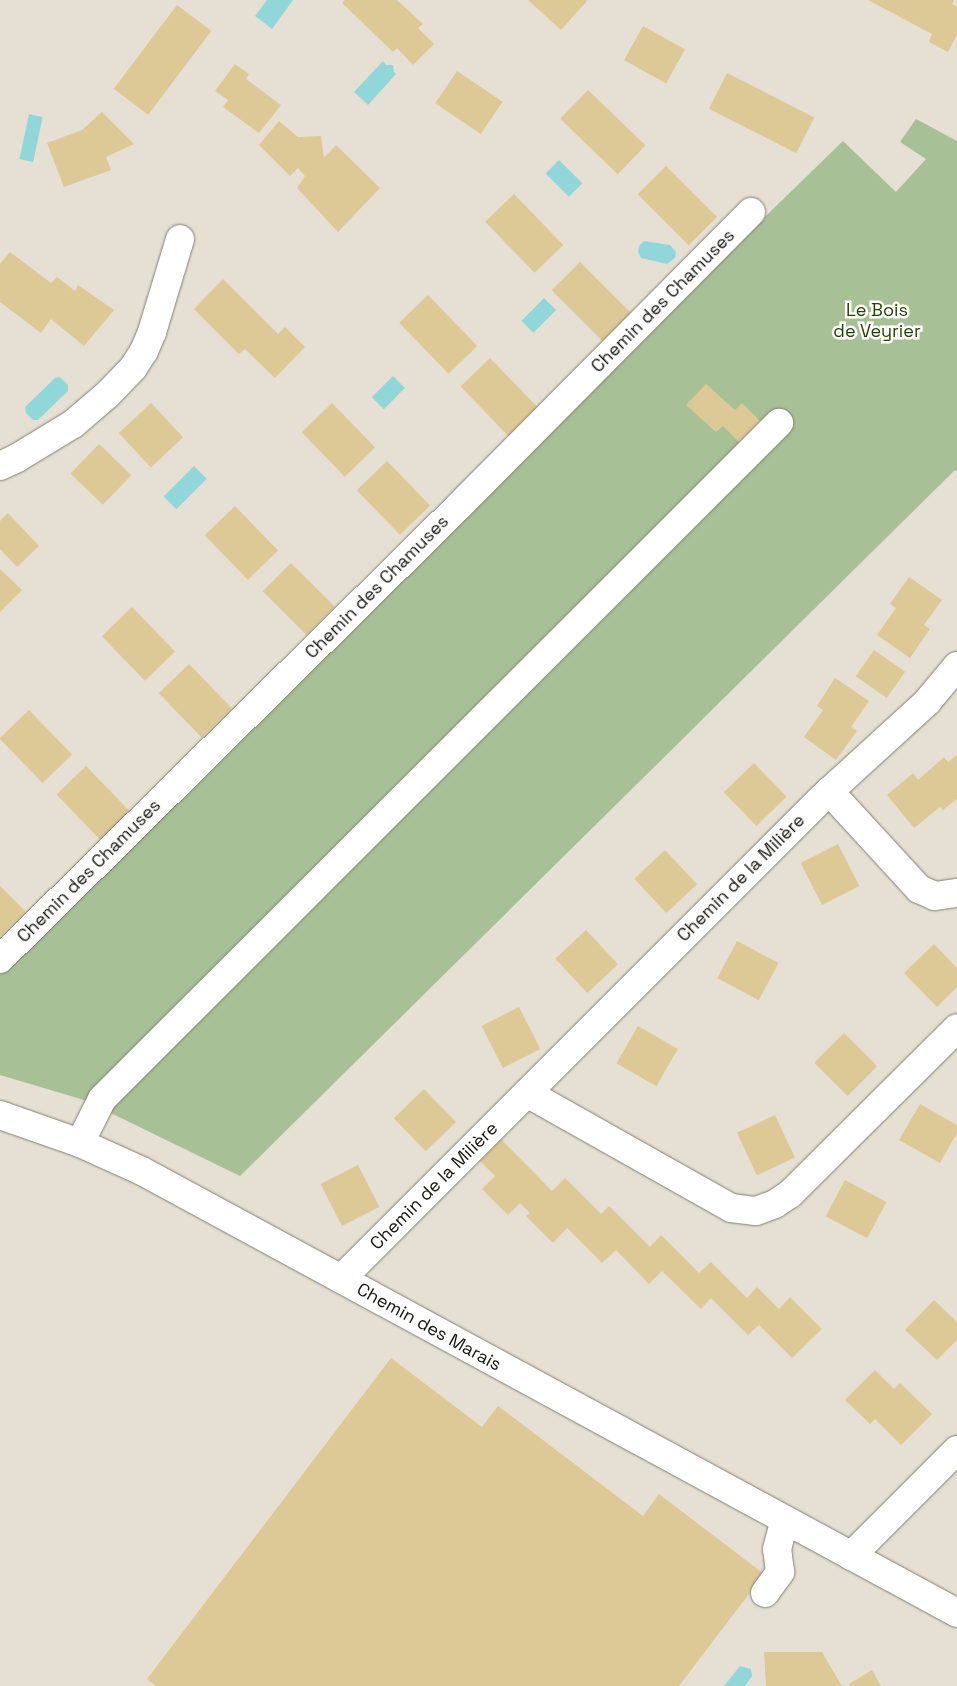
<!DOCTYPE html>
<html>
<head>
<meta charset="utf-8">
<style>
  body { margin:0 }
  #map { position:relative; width:957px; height:1686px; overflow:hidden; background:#e5e0d3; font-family:"Space Grotesk",sans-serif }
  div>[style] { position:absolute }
  .green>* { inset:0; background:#a7c095 }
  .water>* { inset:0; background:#91d7da; transform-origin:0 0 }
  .building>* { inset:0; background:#ddc996; transform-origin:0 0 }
  .roads { filter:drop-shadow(0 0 1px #847f73) drop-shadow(0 0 1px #847f73) }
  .minor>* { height:28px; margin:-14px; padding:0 14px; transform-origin:14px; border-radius:14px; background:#fff }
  span { translate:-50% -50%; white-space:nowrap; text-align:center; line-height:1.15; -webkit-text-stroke:5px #fff; paint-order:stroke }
  .street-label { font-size:18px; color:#15140f }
  .park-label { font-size:18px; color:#244400 }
</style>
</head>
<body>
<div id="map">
  <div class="green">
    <div style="clip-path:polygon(916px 119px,957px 141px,957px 472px,955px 470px,240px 1176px,84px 1100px,0 1075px,0 960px,843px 141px,896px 192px,926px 159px,900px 142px)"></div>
  </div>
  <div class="water">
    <div style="clip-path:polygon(267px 0,293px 0,272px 29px,255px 16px)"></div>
    <div style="clip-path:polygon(383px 61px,386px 65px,393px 65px,394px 72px,396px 74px,368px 105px,354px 92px)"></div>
    <div style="left:29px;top:114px;width:14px;height:46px;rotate:12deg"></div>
    <div style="left:559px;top:160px;width:33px;height:19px;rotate:45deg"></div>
    <div style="clip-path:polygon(644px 241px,670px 245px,676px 252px,675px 258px,667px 264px,641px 258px,638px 252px,639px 246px)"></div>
    <div style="left:544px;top:298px;width:17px;height:32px;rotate:45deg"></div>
    <div style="left:393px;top:376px;width:17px;height:30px;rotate:45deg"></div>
    <div style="clip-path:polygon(60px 377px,68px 385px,68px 391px,38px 420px,33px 420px,26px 413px,25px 407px,55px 378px)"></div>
    <div style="left:194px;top:466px;width:18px;height:43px;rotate:45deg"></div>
    <div style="clip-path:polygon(740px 1666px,751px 1669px,752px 1676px,745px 1686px,724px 1686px)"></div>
  </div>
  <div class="building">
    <div style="clip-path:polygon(345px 0,397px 0,423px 24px,418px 28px,434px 44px,413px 65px,397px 48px,393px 52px,342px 3px)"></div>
    <div style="clip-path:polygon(528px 0,586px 0,587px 1px,561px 30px)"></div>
    <div style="clip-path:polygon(868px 0,954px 0,952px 4px,957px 7px,957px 35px,948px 52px,929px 42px,932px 34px)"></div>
    <div style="left:177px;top:5px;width:43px;height:105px;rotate:37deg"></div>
    <div style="left:643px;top:26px;width:48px;height:39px;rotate:29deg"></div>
    <div style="clip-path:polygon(235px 64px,249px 74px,246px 79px,281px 105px,259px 133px,223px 107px,228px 100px,215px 91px)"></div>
    <div style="left:457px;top:71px;width:55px;height:39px;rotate:34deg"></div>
    <div style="left:727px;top:73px;width:98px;height:40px;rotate:27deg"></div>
    <div style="left:588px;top:90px;width:80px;height:40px;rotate:44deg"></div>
    <div style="clip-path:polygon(102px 112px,134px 144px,106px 157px,111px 170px,64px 187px,47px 143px,82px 130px)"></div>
    <div style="clip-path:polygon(279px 121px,298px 137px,321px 136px,324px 158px,336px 145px,380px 188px,338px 232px,297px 188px,305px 176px,298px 168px,290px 176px,259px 145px)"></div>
    <div style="left:666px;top:166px;width:72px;height:40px;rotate:45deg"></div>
    <div style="left:514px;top:194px;width:71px;height:40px;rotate:46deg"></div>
    <div style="clip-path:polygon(10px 252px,51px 283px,57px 277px,75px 291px,78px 285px,114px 310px,84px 346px,51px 319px,41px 333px,0 302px,0 264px)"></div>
    <div style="left:580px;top:262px;width:72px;height:40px;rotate:45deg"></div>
    <div style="clip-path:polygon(223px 279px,278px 334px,285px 327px,305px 347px,275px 378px,245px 349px,239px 354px,194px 309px)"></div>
    <div style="left:428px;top:295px;width:71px;height:40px;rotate:46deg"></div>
    <div style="left:490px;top:358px;width:71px;height:41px;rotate:46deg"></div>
    <div style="clip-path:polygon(706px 384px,735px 410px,742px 403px,762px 423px,741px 444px,723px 426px,716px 432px,686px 405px)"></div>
    <div style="left:151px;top:403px;width:47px;height:44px;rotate:47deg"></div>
    <div style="left:332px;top:403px;width:62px;height:42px;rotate:46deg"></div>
    <div style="left:99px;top:444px;width:45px;height:41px;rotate:44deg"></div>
    <div style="left:387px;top:461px;width:62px;height:42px;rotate:46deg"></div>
    <div style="left:235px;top:506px;width:62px;height:42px;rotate:46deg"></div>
    <div style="clip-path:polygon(8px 513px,39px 546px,17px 567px,0 549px,0 521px)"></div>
    <div style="left:291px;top:563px;width:62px;height:40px;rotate:45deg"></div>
    <div style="clip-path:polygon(0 569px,22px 590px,0 612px)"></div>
    <div style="clip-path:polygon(909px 577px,942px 600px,924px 625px,930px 629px,910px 658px,877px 635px,896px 608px,890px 604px)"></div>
    <div style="left:132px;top:607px;width:62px;height:42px;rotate:46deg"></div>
    <div style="left:874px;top:650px;width:38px;height:32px;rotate:35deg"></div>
    <div style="left:189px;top:664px;width:62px;height:42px;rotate:46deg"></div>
    <div style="clip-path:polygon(835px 678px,869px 701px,851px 727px,857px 731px,836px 760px,804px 737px,823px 710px,817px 706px)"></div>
    <div style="left:29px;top:710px;width:62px;height:41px;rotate:46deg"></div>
    <div style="clip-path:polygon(957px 755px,957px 799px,943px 810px,940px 807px,914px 828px,887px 795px,913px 773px,918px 780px,944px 757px,948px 762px)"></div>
    <div style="left:754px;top:763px;width:47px;height:42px;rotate:46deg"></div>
    <div style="left:86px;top:766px;width:63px;height:41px;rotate:46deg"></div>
    <div style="left:838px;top:844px;width:47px;height:42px;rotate:63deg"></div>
    <div style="left:665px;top:850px;width:47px;height:42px;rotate:47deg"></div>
    <div style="clip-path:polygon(0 886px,26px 912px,0 937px)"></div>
    <div style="left:586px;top:930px;width:47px;height:42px;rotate:47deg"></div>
    <div style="left:737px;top:941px;width:47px;height:42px;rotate:28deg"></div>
    <div style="clip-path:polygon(934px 944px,957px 968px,957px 987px,937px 1007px,904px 973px)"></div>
    <div style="left:519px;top:1007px;width:47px;height:42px;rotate:63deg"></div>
    <div style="left:638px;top:1026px;width:46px;height:43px;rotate:30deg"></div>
    <div style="left:844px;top:1033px;width:47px;height:42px;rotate:45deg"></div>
    <div style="left:424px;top:1089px;width:46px;height:42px;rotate:46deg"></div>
    <div style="clip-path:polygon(920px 1104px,957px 1125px,957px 1133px,940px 1163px,899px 1140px)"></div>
    <div style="left:775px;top:1115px;width:47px;height:42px;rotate:65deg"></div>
    <div style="clip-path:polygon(501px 1139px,552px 1191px,565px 1178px,601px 1214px,609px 1206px,650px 1247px,661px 1235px,699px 1273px,711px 1262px,747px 1298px,757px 1287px,779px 1309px,790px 1297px,822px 1329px,792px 1358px,759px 1325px,748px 1335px,711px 1298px,701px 1309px,662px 1271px,649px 1284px,616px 1250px,602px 1263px,567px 1228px,553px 1243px,526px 1216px,530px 1213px,520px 1203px,508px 1215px,482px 1189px,495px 1176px,480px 1161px)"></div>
    <div style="left:358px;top:1165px;width:47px;height:42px;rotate:63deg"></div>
    <div style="left:845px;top:1180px;width:47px;height:41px;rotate:28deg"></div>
    <div style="clip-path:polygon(934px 1300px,957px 1322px,957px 1340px,937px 1360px,905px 1330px)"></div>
    <div style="clip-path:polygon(391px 1358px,482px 1427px,498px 1406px,643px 1516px,659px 1494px,764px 1574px,679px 1686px,156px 1686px,147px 1679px)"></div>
    <div style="clip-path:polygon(875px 1370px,894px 1389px,900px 1383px,932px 1414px,901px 1445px,875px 1419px,870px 1424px,845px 1400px)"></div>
    <div style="clip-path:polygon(764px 1652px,822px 1652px,842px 1686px,766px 1686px)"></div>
    <div style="clip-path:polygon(872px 1670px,881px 1686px,850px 1686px,849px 1684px)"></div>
  </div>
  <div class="roads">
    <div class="minor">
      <div style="left:0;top:466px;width:19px;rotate:-25deg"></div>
      <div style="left:17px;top:458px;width:66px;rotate:-31.3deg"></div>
      <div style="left:73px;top:424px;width:46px;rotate:-40.6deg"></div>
      <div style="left:108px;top:394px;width:36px;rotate:-46deg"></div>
      <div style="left:133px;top:368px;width:20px;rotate:-57deg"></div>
      <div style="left:144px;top:351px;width:21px;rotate:-67deg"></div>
      <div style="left:152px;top:332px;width:97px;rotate:-73.2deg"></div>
      <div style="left:829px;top:791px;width:133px;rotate:47.4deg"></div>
      <div style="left:919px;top:889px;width:17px;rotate:24deg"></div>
      <div style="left:935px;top:896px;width:22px;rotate:-8deg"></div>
      <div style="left:0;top:959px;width:646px;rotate:-44.62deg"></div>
      <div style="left:460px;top:505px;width:413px;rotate:-45.2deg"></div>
      <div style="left:527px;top:1093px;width:234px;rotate:29.4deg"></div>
      <div style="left:731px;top:1208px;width:25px;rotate:7deg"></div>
      <div style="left:756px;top:1211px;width:20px;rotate:-20deg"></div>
      <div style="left:775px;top:1204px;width:18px;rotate:-34deg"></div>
      <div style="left:790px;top:1194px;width:235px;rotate:-44.8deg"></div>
      <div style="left:0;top:1115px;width:85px;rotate:19.3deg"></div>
      <div style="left:80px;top:1143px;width:68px;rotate:24.3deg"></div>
      <div style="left:142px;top:1171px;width:927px;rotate:28.47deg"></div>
      <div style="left:80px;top:1143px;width:49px;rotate:-63.4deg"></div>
      <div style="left:102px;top:1099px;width:957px;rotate:-44.96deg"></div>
      <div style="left:341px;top:1279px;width:680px;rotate:-45deg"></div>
      <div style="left:822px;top:798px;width:142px;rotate:-42.4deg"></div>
      <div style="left:927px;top:702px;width:47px;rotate:-50.2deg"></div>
      <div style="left:851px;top:1556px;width:150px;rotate:-45deg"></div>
      <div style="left:765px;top:1593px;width:26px;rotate:-54deg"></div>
      <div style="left:780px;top:1572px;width:23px;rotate:-97deg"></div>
      <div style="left:777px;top:1549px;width:30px;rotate:-75deg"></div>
    </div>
  </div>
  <div class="street-label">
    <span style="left:663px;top:301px;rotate:-45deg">Chemin des Chamuses</span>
    <span style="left:377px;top:587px;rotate:-45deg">Chemin des Chamuses</span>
    <span style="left:89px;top:871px;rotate:-45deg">Chemin des Chamuses</span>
    <span style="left:741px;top:878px;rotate:-45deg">Chemin de la Milière</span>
    <span style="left:434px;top:1186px;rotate:-45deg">Chemin de la Milière</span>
    <span style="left:429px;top:1327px;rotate:29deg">Chemin des Marais</span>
  </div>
  <div class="park-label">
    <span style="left:877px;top:321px">Le Bois<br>de Veyrier</span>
  </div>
</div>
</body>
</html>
